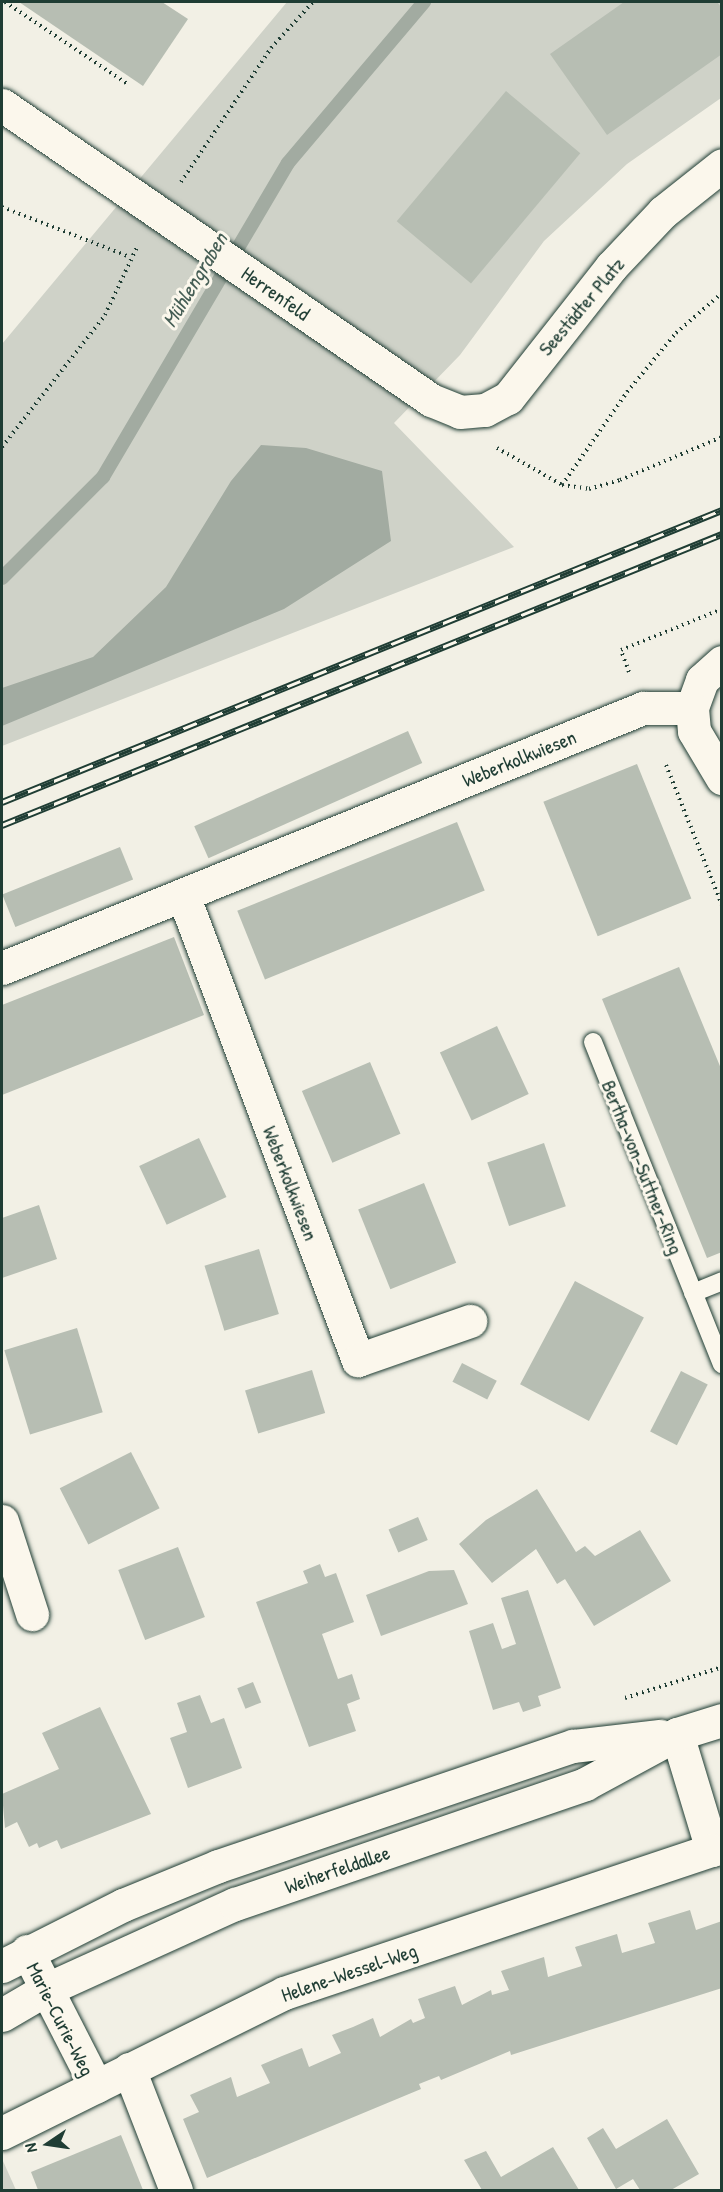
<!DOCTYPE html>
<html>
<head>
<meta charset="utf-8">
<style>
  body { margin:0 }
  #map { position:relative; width:723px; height:2192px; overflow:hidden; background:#f2f0e5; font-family:"Patrick Hand",sans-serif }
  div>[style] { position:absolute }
  .green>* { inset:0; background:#cfd2c8 }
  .water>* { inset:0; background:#a2aba1 }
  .stream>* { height:14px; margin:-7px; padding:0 7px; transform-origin:7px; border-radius:7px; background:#a2aba1 }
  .building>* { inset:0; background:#b7beb3; transform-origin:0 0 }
  .path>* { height:4px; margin-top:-2px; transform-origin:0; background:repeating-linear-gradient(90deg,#1f3d34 0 1.5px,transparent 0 6px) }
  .roads { filter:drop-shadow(0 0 2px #1f3d34) drop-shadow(0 0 2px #1f3d34) }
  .lane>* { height:18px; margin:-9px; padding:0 9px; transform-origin:9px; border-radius:9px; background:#fbf7ec }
  .street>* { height:33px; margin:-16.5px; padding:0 16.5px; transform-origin:16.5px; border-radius:16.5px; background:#fbf7ec }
  .secondary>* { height:33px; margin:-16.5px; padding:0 16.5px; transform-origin:16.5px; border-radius:16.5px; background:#fbf7ec }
  .rail>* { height:7px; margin-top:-3.5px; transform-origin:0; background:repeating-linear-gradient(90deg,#fbf7ec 0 14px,#1f3d34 0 28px); box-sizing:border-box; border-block:2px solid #1f3d34 }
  span { translate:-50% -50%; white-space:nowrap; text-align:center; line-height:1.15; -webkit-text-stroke:6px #fbf7ec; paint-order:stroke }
  .street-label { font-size:20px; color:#1f3d34 }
  .water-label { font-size:21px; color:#465e55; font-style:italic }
  .frame { position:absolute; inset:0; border:3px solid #1f3d34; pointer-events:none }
  .north { position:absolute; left:18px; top:2114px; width:60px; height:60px; -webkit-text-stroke:4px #fbf7ec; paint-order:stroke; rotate:257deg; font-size:16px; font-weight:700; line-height:24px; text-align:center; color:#1f3d34 }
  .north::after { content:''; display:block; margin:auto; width:21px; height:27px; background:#1f3d34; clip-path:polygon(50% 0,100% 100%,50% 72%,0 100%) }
</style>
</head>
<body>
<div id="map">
  <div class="green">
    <div style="clip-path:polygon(287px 2px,721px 2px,721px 98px,627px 164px,544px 241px,460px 355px,394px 423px,514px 547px,2px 746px,2px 344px)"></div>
    <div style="clip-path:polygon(3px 2161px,16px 2190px,2px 2190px)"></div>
  </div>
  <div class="water">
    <div style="clip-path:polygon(261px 445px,306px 448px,382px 471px,391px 541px,284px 609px,2px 726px,2px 688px,93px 657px,166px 587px,231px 481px)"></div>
  </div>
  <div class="stream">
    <div style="left:2px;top:578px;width:143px;rotate:-45deg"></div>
    <div style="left:103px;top:477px;width:364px;rotate:-59.5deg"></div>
    <div style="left:288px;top:163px;width:211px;rotate:-49.8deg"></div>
  </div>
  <div class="building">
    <div style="clip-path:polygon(19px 2px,162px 2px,188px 19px,143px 86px)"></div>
    <div style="clip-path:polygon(624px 2px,717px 2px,722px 8px,722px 54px,607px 135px,550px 54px)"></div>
    <div style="left:506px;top:91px;width:97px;height:170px;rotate:40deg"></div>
    <div style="left:408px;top:731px;width:35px;height:234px;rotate:66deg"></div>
    <div style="left:637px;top:764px;width:145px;height:101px;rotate:68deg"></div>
    <div style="left:457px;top:822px;width:74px;height:237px;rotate:68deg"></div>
    <div style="left:120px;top:847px;width:35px;height:127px;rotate:68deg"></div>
    <div style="clip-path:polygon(174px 937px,204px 1015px,2px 1095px,2px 1005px)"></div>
    <div style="clip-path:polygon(679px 967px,722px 1071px,722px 1252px,707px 1258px,602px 999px)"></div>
    <div style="left:497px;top:1026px;width:75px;height:63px;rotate:65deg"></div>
    <div style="left:370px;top:1062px;width:78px;height:74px;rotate:67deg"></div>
    <div style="left:199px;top:1138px;width:65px;height:66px;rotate:65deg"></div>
    <div style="left:544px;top:1143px;width:67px;height:60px;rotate:71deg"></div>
    <div style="left:424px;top:1183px;width:86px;height:71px;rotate:68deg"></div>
    <div style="clip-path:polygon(39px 1205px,57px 1259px,2px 1278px,2px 1218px)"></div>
    <div style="left:259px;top:1249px;width:68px;height:57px;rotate:73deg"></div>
    <div style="left:575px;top:1281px;width:78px;height:117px;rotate:28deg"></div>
    <div style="left:77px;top:1328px;width:88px;height:76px;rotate:73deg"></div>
    <div style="left:462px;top:1363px;width:39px;height:21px;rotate:27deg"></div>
    <div style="left:312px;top:1370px;width:45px;height:70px;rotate:73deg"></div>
    <div style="left:681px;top:1371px;width:30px;height:68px;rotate:27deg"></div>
    <div style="left:131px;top:1452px;width:63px;height:80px;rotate:63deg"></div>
    <div style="clip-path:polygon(537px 1489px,576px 1552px,585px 1546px,595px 1556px,640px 1530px,671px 1581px,594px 1626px,565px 1579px,557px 1584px,536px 1549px,492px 1583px,459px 1544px,486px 1520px)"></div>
    <div style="left:418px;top:1517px;width:25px;height:32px;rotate:67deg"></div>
    <div style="left:178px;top:1547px;width:75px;height:64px;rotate:69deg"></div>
    <div style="clip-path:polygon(320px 1564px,325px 1577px,336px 1573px,354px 1622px,322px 1634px,338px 1679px,352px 1674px,360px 1699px,347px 1704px,356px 1731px,309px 1747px,256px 1602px,308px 1583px,303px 1571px)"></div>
    <div style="clip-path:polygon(454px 1570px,468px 1604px,381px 1636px,366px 1595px,429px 1571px)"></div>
    <div style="clip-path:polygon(528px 1590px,561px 1688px,538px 1696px,541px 1706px,523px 1712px,519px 1702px,493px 1710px,469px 1631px,493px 1623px,502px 1649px,516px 1644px,501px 1598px)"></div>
    <div style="left:253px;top:1682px;width:22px;height:17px;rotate:68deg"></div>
    <div style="clip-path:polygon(200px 1695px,211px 1723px,224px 1718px,242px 1768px,188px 1788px,170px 1738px,187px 1732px,177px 1703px)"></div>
    <div style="clip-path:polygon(100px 1707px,151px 1814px,61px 1849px,57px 1840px,39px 1848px,37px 1843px,29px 1847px,17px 1822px,5px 1828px,2px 1794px,59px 1769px,42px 1733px)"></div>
    <div style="clip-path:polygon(690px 1910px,696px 1930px,722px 1921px,722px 1988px,511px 2055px,510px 2051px,441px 2080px,439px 2076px,419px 2084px,421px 2089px,207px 2178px,183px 2119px,199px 2112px,190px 2095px,231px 2077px,237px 2097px,270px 2083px,261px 2065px,282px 2056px,302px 2048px,309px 2067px,341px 2053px,332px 2035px,353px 2027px,373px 2018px,380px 2037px,411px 2019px,413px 2023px,425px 2018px,418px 1999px,455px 1986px,462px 2005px,491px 1990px,492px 1995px,509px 1990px,501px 1971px,544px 1957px,548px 1977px,566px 1971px,582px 1966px,575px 1947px,617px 1934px,622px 1953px,655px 1943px,648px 1923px)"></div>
    <div style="clip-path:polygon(667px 2119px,699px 2174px,671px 2190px,640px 2190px,633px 2179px,616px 2189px,587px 2138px,603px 2128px,616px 2149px)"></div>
    <div style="clip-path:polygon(121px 2135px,143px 2190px,38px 2190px,31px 2172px)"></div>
    <div style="clip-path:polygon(553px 2147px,579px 2190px,482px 2190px,464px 2160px,486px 2151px,501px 2177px)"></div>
  </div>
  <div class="path">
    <div style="left:5px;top:2px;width:149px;rotate:33.8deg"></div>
    <div style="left:181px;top:182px;width:161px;rotate:-56.1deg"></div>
    <div style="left:271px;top:48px;width:62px;rotate:-47.6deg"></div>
    <div style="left:2px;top:207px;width:137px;rotate:21.3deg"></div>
    <div style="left:2px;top:447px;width:167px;rotate:-52deg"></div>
    <div style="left:105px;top:315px;width:77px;rotate:-64.8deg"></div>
    <div style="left:497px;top:448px;width:75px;rotate:29.6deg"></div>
    <div style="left:562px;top:485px;width:27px;rotate:8deg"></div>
    <div style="left:589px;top:489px;width:32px;rotate:-16deg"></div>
    <div style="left:620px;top:480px;width:111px;rotate:-22.9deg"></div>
    <div style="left:562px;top:485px;width:113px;rotate:-55deg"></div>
    <div style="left:627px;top:392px;width:77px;rotate:-50.3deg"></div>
    <div style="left:676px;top:333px;width:61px;rotate:-41deg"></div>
    <div style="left:629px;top:672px;width:23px;rotate:-110deg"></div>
    <div style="left:621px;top:650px;width:109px;rotate:-22.1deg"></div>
    <div style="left:666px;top:765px;width:151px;rotate:68.2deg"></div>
    <div style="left:625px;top:1698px;width:102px;rotate:-17.7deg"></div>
  </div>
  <div class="roads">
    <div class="lane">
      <div style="left:593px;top:1042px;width:347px;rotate:68.2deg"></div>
      <div style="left:693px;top:1293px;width:31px;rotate:-22deg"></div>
    </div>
    <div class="street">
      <div style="left:2px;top:105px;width:521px;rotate:34.51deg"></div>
      <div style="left:431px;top:400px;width:31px;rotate:22deg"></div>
      <div style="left:460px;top:412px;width:25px;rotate:-5deg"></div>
      <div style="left:485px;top:410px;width:26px;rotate:-28deg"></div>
      <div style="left:508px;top:398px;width:167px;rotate:-51.8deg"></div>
      <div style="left:611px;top:267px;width:76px;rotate:-46.6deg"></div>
      <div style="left:663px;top:212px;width:75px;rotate:-38.5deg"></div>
      <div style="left:722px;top:662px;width:27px;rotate:138deg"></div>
      <div style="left:702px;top:680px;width:30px;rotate:110deg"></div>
      <div style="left:692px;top:708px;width:23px;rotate:85deg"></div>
      <div style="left:694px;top:731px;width:55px;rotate:59.2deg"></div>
      <div style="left:183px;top:895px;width:497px;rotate:69.4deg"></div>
      <div style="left:358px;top:1360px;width:119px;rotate:-19.2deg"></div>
      <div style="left:2px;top:968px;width:692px;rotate:-22.08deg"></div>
      <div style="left:643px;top:708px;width:49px"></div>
      <div style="left:2px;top:1521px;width:98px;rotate:72.1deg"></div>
      <div style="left:677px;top:1734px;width:121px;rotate:73.2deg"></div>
      <div style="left:712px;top:1850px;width:10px;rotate:-17deg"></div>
      <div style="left:27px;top:1951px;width:152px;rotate:62.9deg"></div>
      <div style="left:129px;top:2069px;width:130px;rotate:68.8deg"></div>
      <div style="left:2px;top:2133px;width:315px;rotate:-26.4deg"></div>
      <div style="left:284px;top:1993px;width:451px;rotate:-18.5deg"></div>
    </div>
    <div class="secondary">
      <div style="left:2px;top:1966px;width:136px;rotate:-26.8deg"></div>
      <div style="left:123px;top:1905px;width:103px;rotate:-22.3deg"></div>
      <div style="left:218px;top:1866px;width:375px;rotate:-18.7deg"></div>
      <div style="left:573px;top:1746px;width:88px;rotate:-6.6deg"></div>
      <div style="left:2px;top:2015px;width:50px;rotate:-30.2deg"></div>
      <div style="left:45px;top:1990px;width:209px;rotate:-24.4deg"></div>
      <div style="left:235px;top:1904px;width:370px;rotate:-18.9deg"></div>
      <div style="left:585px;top:1784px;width:105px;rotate:-28.5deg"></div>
      <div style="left:677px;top:1734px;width:47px;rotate:-17.3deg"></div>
    </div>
  </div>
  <div class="rail">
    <div style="left:2px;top:802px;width:777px;rotate:-22.08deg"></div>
    <div style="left:2px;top:825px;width:777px;rotate:-22.01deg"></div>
  </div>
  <div class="street-label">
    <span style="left:276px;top:293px;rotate:35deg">Herrenfeld</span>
    <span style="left:581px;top:306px;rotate:-50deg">Seestädter Platz</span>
    <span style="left:519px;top:758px;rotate:-22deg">Weberkolkwiesen</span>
    <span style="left:643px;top:1167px;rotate:68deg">Bertha-von-Suttner-Ring</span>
    <span style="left:291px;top:1183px;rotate:69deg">Weberkolkwiesen</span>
    <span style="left:337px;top:1869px;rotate:-19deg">Weiherfeldallee</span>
    <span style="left:349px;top:1972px;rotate:-19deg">Helene-Wessel-Weg</span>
    <span style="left:61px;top:2019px;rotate:63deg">Marie-Curie-Weg</span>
  </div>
  <div class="water-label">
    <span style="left:195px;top:280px;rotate:-59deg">Mühlengraben</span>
  </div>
  <div class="frame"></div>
  <div class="north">N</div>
</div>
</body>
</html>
